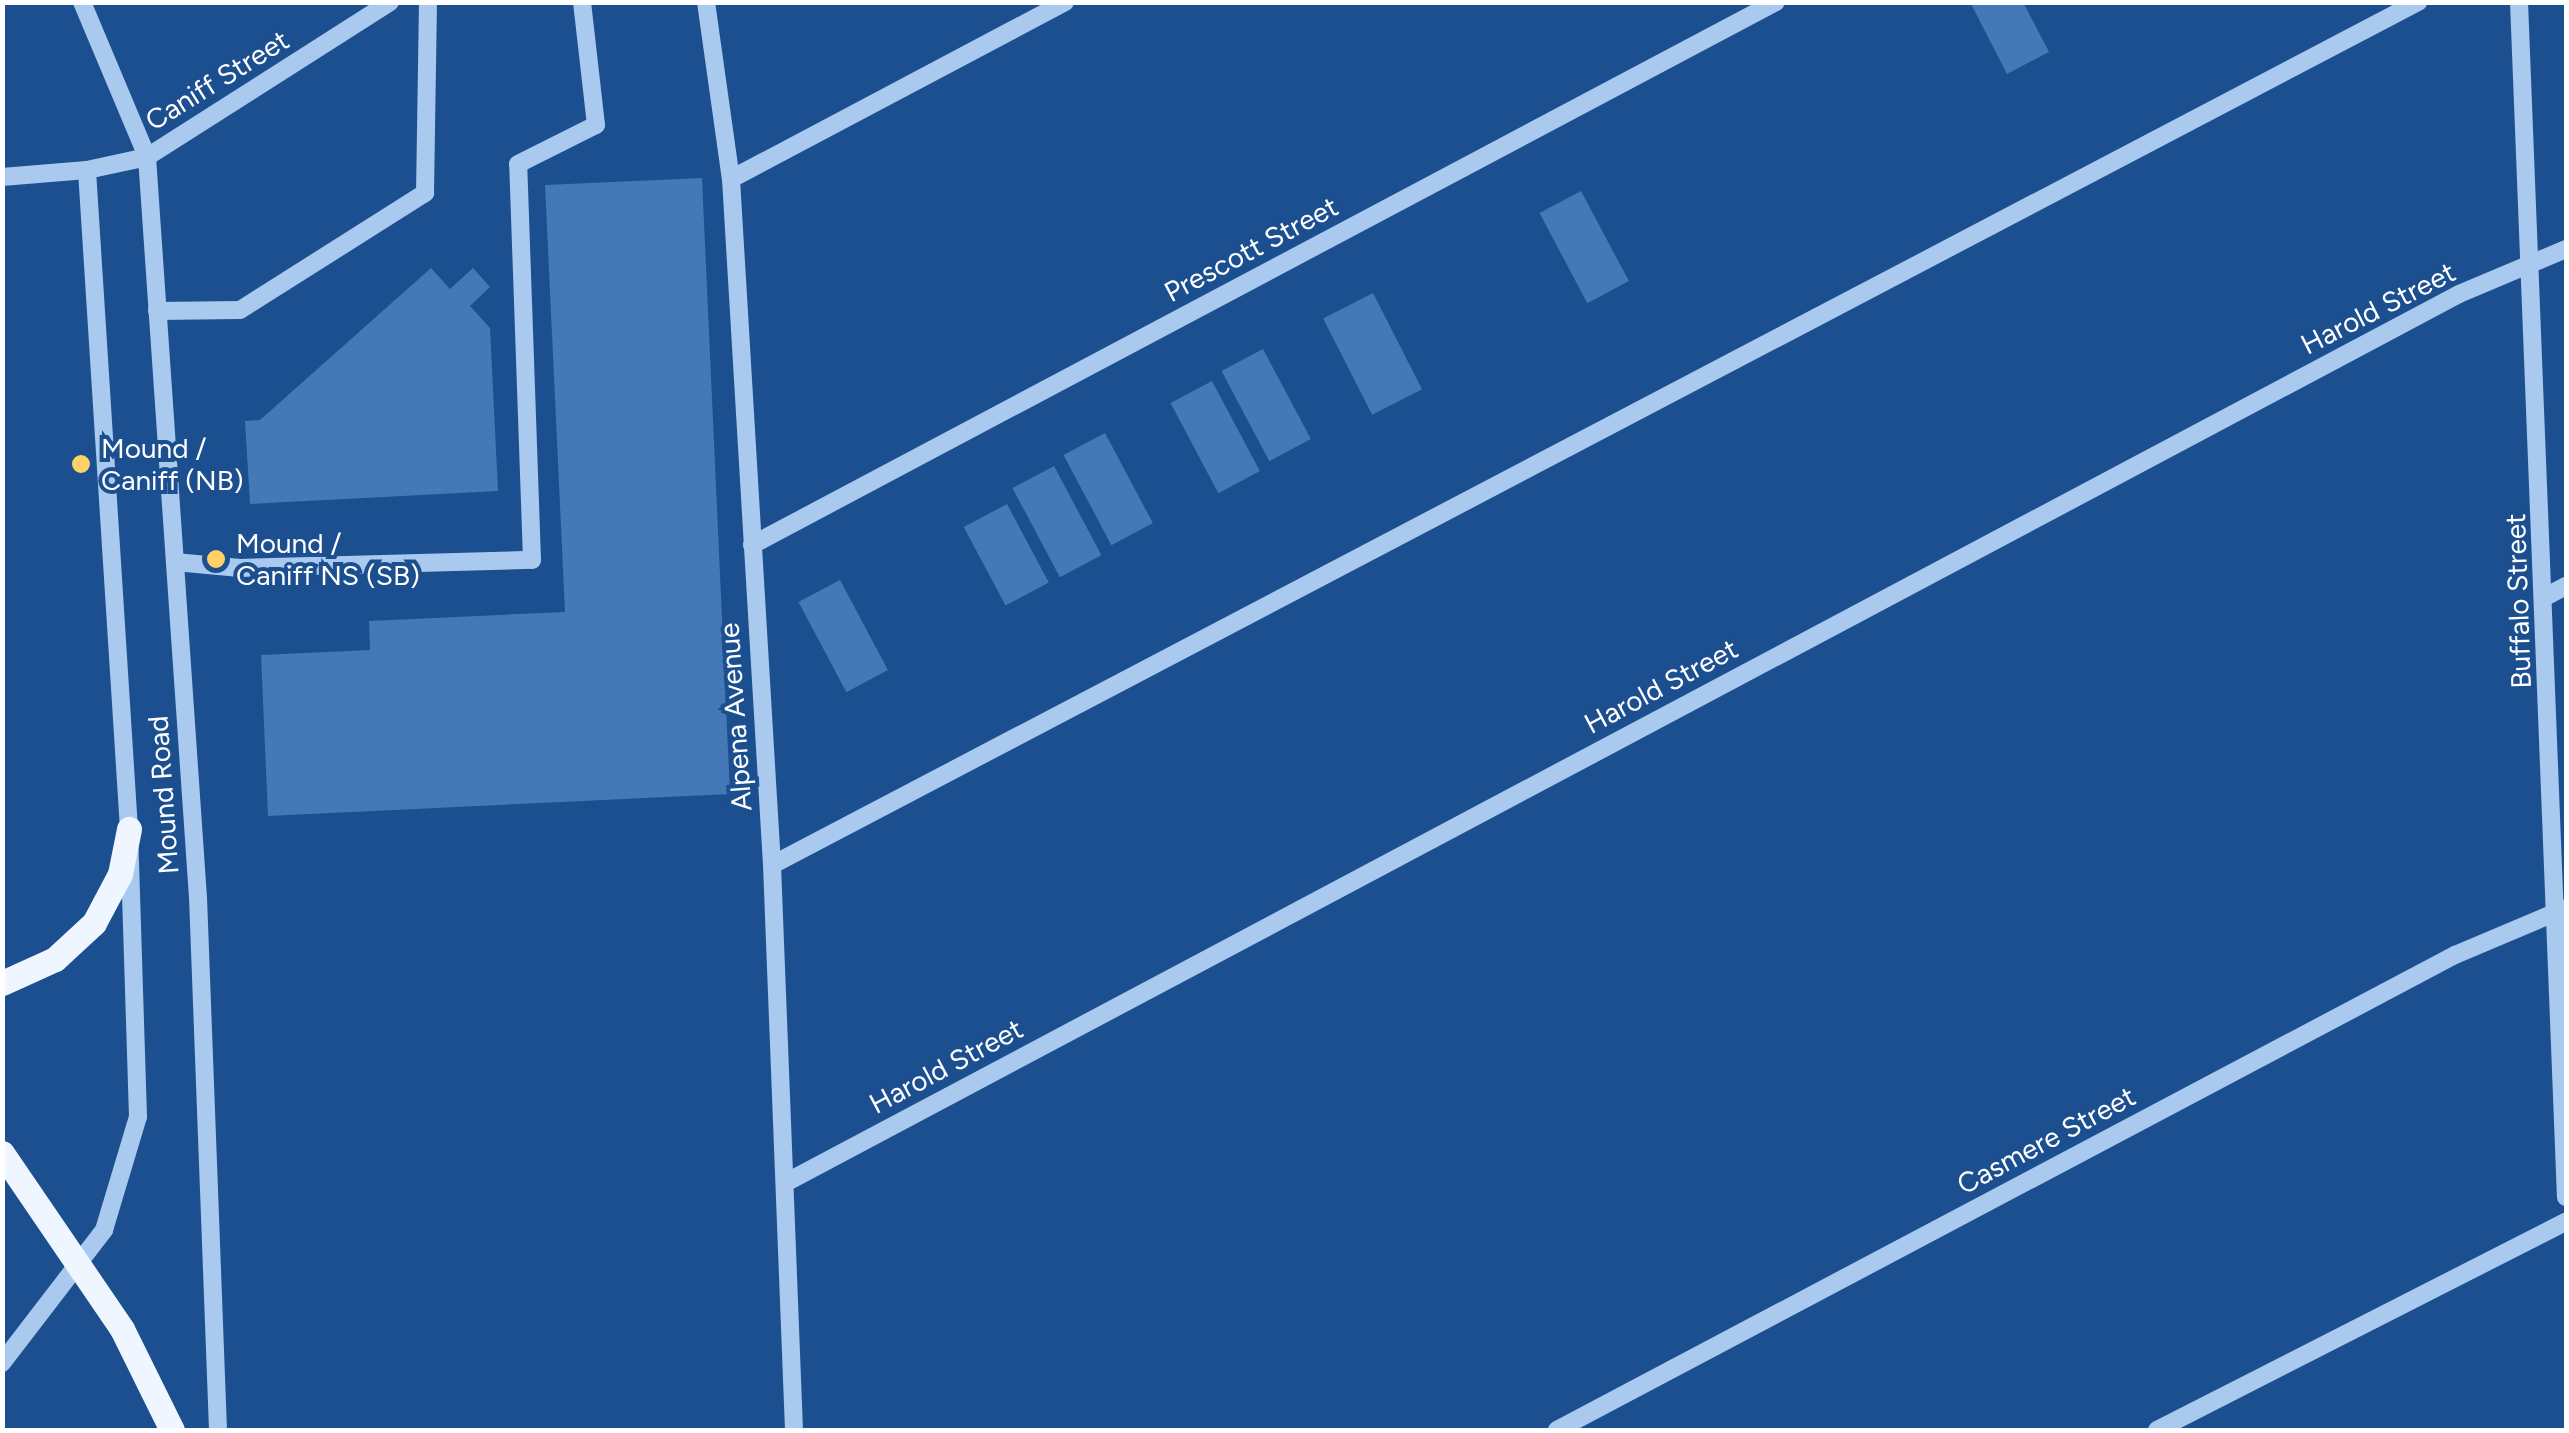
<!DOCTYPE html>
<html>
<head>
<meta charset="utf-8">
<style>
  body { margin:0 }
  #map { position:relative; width:2569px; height:1433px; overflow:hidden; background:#1b4f8f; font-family:Figtree,sans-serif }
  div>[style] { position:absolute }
  .building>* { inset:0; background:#4478b7; transform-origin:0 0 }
  .minor>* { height:18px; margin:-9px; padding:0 9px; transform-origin:9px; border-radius:9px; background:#a9c9ee }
  .major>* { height:25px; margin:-12.5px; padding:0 12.5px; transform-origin:12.5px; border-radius:12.5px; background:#f0f6ff }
  .dots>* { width:28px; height:28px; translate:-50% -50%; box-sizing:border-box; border:5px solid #1b4f8f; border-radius:50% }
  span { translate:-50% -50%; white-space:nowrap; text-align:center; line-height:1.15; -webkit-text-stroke:8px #1b4f8f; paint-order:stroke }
  .street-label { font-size:28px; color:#fff }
  .poi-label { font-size:28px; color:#fff }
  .left { translate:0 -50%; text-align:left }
  .frame { position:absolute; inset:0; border:5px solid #fff; pointer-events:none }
</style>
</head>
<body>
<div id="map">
  <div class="building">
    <div style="clip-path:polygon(1970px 2px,2023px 2px,2049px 52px,2007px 74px)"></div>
    <div style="clip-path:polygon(702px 178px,730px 794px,268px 816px,261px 655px,370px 650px,369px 621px,565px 612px,545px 185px)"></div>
    <div style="left:1581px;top:191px;width:102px;height:47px;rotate:62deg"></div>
    <div style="clip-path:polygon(431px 268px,450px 289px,473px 268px,490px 287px,470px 306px,490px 328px,498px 491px,250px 504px,245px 421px,260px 420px)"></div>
    <div style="left:1373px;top:293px;width:108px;height:56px;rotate:63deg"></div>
    <div style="left:1263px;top:349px;width:102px;height:47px;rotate:62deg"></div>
    <div style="left:1212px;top:381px;width:102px;height:47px;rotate:62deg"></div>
    <div style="left:1105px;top:433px;width:102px;height:47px;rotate:62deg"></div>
    <div style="left:1054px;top:466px;width:101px;height:47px;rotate:62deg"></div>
    <div style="left:1007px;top:504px;width:89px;height:49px;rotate:62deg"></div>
    <div style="left:840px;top:580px;width:102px;height:47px;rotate:62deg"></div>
  </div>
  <div class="minor">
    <div style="left:82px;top:2px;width:168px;rotate:67.2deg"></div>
    <div style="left:147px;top:157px;width:742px;rotate:86.06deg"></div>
    <div style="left:198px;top:897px;width:533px;rotate:87.85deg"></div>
    <div style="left:706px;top:2px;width:179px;rotate:82deg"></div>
    <div style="left:731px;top:179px;width:687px;rotate:86.58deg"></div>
    <div style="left:772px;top:865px;width:565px;rotate:87.77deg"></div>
    <div style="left:2519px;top:2px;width:1196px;rotate:87.75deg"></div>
    <div style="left:2px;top:177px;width:85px;rotate:-4.7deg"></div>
    <div style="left:87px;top:170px;width:61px;rotate:-12.2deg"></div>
    <div style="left:147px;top:157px;width:288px;rotate:-32.5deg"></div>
    <div style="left:731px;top:179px;width:378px;rotate:-27.9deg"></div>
    <div style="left:157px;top:311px;width:83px;rotate:-0.7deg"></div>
    <div style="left:240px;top:310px;width:219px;rotate:-32.3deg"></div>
    <div style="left:425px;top:193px;width:191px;rotate:-89.1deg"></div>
    <div style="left:752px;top:545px;width:1159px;rotate:-27.94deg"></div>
    <div style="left:175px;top:562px;width:65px;rotate:5.3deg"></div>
    <div style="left:240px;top:568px;width:292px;rotate:-1.6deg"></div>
    <div style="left:532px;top:560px;width:396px;rotate:-92deg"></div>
    <div style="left:518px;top:164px;width:87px;rotate:-26.6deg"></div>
    <div style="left:596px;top:125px;width:124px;rotate:-96.5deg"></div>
    <div style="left:2545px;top:597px;width:24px;rotate:-28deg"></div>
    <div style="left:772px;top:865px;width:1859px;rotate:-27.67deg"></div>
    <div style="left:787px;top:1182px;width:1893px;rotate:-27.97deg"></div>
    <div style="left:2459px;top:294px;width:116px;rotate:-22.8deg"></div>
    <div style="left:2px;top:1363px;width:168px;rotate:-52.5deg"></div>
    <div style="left:104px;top:1230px;width:118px;rotate:-73.3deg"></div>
    <div style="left:138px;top:1117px;width:288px;rotate:-91.8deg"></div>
    <div style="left:129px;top:829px;width:660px;rotate:-93.65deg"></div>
    <div style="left:1557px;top:1430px;width:1016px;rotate:-27.88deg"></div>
    <div style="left:2455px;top:955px;width:121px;rotate:-22.9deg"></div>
    <div style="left:2157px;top:1430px;width:459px;rotate:-27deg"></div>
  </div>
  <div class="major">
    <div style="left:2px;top:983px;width:58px;rotate:-24.4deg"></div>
    <div style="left:55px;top:959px;width:53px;rotate:-42.7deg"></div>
    <div style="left:94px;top:923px;width:55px;rotate:-62deg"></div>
    <div style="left:120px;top:874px;width:46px;rotate:-78.7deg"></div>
    <div style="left:2px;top:1153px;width:213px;rotate:55.7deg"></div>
    <div style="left:122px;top:1329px;width:113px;rotate:63.7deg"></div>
  </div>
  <div class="dots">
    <div style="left:81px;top:464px;background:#ffd166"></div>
    <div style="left:216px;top:559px;background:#ffd166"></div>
  </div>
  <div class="street-label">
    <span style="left:217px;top:80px;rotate:-32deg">Caniff Street</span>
    <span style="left:1251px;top:249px;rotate:-28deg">Prescott Street</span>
    <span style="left:2378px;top:308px;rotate:-27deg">Harold Street</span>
    <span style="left:2518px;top:601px;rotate:-92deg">Buffalo Street</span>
    <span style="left:1661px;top:686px;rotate:-28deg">Harold Street</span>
    <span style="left:735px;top:717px;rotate:-94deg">Alpena Avenue</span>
    <span style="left:163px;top:795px;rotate:-94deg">Mound Road</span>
    <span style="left:946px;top:1066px;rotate:-28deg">Harold Street</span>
    <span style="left:2046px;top:1140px;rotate:-28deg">Casmere Street</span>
  </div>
  <div class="poi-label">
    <span class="left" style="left:101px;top:464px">Mound /<br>Caniff (NB)</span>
    <span class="left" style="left:236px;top:559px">Mound /<br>Caniff NS (SB)</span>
  </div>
  <div class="frame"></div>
</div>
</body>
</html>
